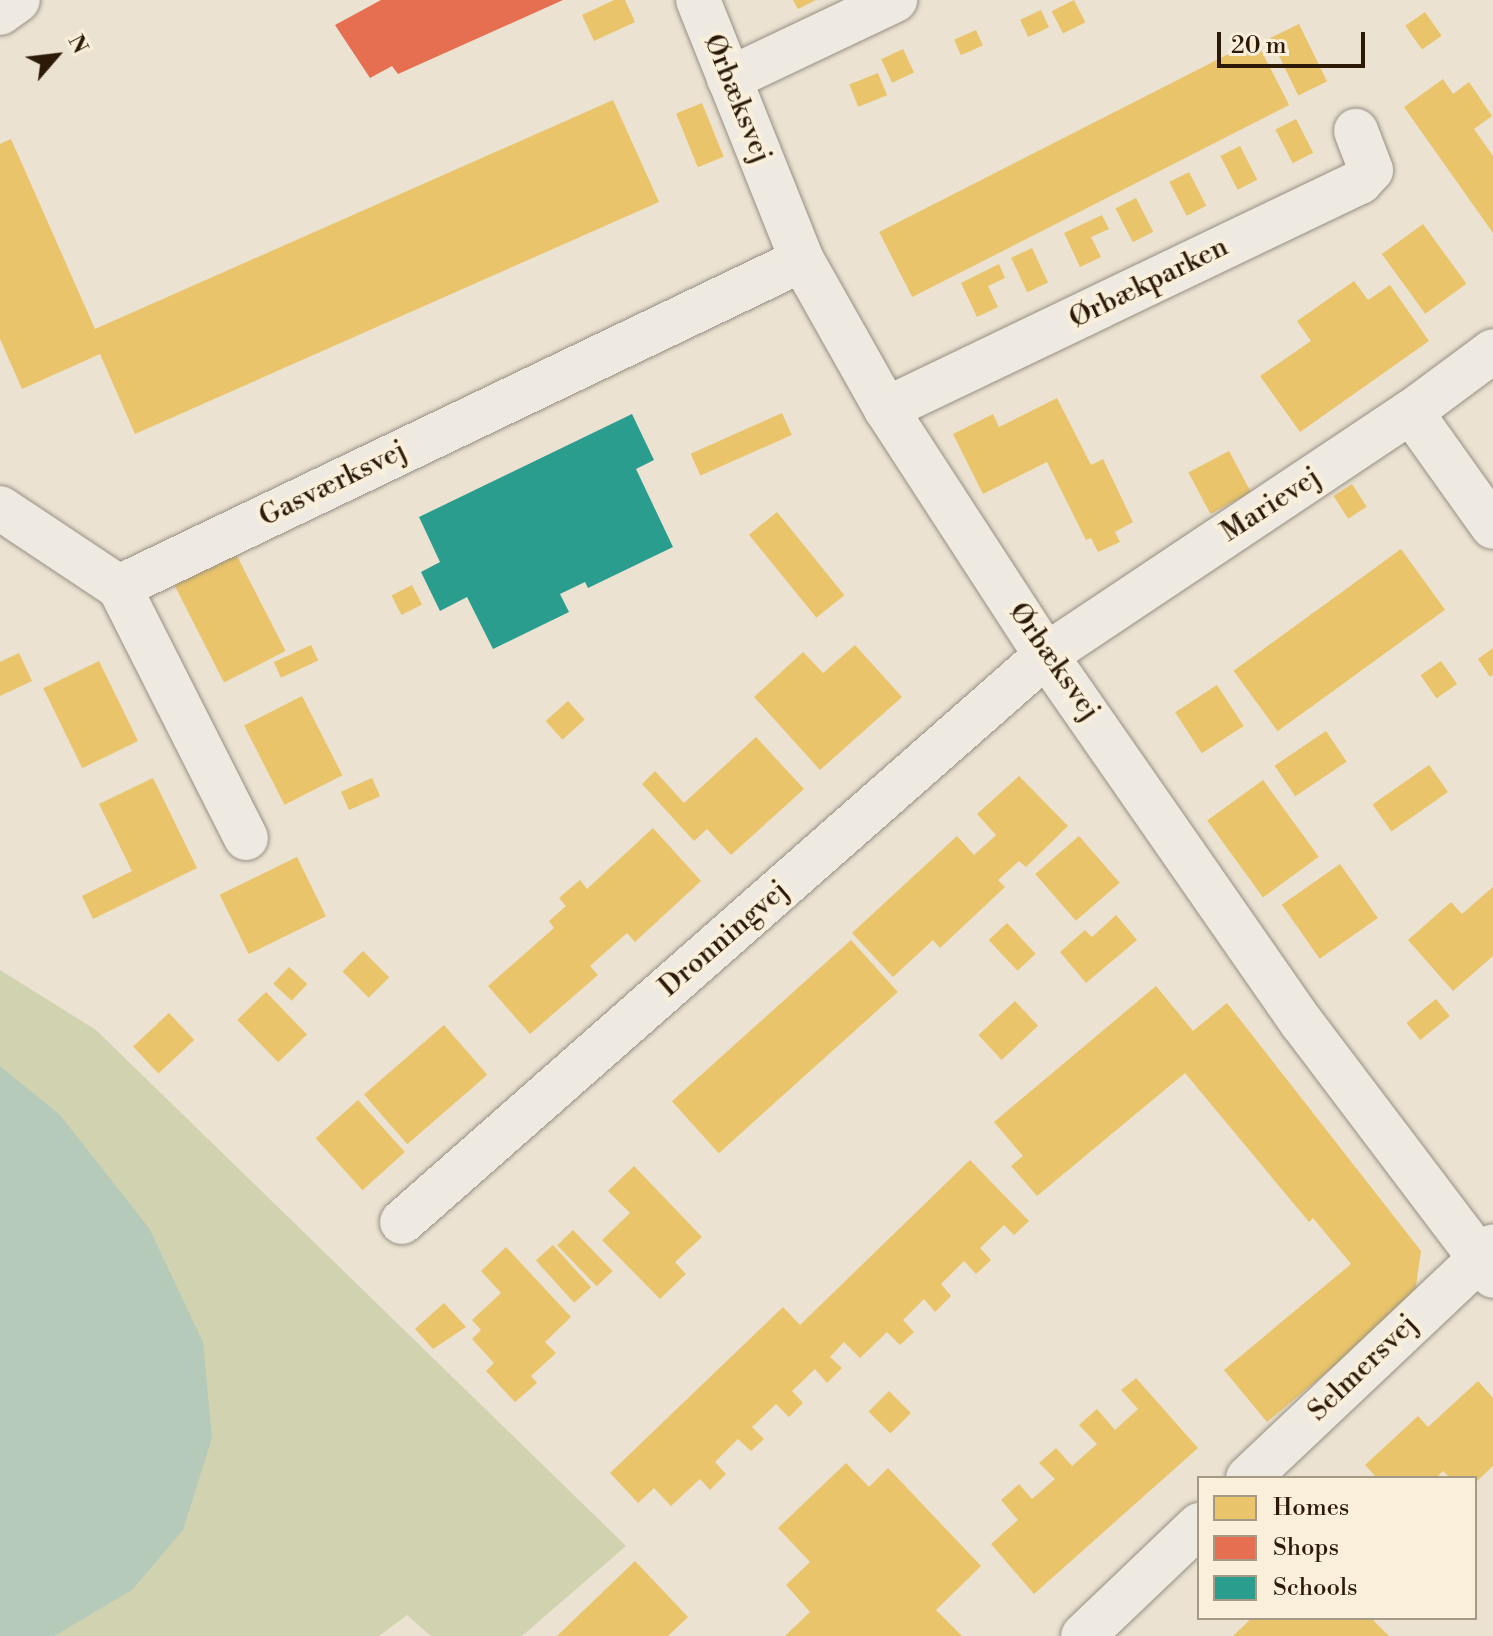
<!DOCTYPE html>
<html>
<head>
<meta charset="utf-8">
<style>
  body { margin:0 }
  #map { position:relative; width:1493px; height:1636px; overflow:hidden; background:#ebe2d1; font-family:"Libre Bodoni",serif }
  div>[style] { position:absolute }
  .green>* { inset:0; background:#d1d2b0 }
  .water>* { inset:0; background:#b5cab9 }
  .homes>* { inset:0; background:#e9c46a; transform-origin:0 0 }
  .shops>* { inset:0; background:#e76f51 }
  .schools>* { inset:0; background:#2a9d8f }
  .roads { filter:drop-shadow(0 0 2px #968f83) drop-shadow(0 0 2px #968f83) }
  .street>* { height:44px; margin:-22px; padding:0 22px; transform-origin:22px; border-radius:22px; background:#eeeae1 }
  .secondary>* { height:44px; margin:-22px; padding:0 22px; transform-origin:22px; border-radius:22px; background:#eeeae1 }
  span { translate:-50% -50%; white-space:nowrap; text-align:center; line-height:1.15; -webkit-text-stroke:8px #f9efda; paint-order:stroke }
  .street-label { font-size:28px; color:#2c1a06 }
  .legend { position:absolute; left:1197px; top:1476px; width:280px; height:144px; box-sizing:border-box; background:#f9efda; border:2px solid #a79a85; margin:0; padding:10px 14px; list-style:none; font-size:24px; color:#2c1a06 }
  .legend li { display:flex; align-items:center; gap:16px; height:40px }
  .legend b { width:40px; border:2px solid #a79a85 }
  .north { position:absolute; left:16px; top:16px; width:80px; height:80px; -webkit-text-stroke:6px #f9efda; paint-order:stroke; rotate:62deg; font-size:22px; font-weight:700; line-height:32px; text-align:center; color:#2c1a06 }
  .north::after { content:''; display:block; margin:auto; width:28px; height:36px; background:#2c1a06; clip-path:polygon(50% 0,100% 100%,50% 72%,0 100%) }
  .scale { position:absolute; left:1217px; top:32px; width:148px; height:36px; box-sizing:border-box; border:4px solid #2c1a06; border-top:0; padding-left:10px; font-size:24px; line-height:28px; white-space:nowrap; color:#2c1a06; -webkit-text-stroke:6px #f9efda; paint-order:stroke }
</style>
</head>
<body>
<div id="map">
  <div class="green">
    <div style="clip-path:polygon(0 970px,96px 1030px,626px 1546px,522px 1636px,431px 1636px,407px 1615px,379px 1636px,0 1636px)"></div>
  </div>
  <div class="water">
    <div style="clip-path:polygon(0 1066px,60px 1115px,149px 1228px,203px 1342px,212px 1438px,183px 1530px,132px 1590px,54px 1636px,0 1636px)"></div>
  </div>
  <div class="homes">
    <div style="clip-path:polygon(614px 0,625px 0,635px 22px,594px 41px,582px 15px)"></div>
    <div style="clip-path:polygon(793px 0,816px 0,798px 9px)"></div>
    <div style="left:1074px;top:0;width:25px;height:25px;rotate:63deg"></div>
    <div style="left:1041px;top:10px;width:19px;height:23px;rotate:65deg"></div>
    <div style="left:1425px;top:12px;width:29px;height:24px;rotate:55deg"></div>
    <div style="left:1299px;top:24px;width:64px;height:32px;rotate:64deg"></div>
    <div style="left:976px;top:30px;width:17px;height:24px;rotate:66deg"></div>
    <div style="left:1256px;top:40px;width:73px;height:423px;rotate:63deg"></div>
    <div style="left:903px;top:49px;width:26px;height:24px;rotate:65deg"></div>
    <div style="left:878px;top:73px;width:24px;height:31px;rotate:68deg"></div>
    <div style="clip-path:polygon(1443px 79px,1453px 94px,1469px 82px,1492px 116px,1474px 129px,1493px 156px,1493px 233px,1404px 107px)"></div>
    <div style="clip-path:polygon(613px 100px,659px 202px,135px 434px,100px 354px,22px 389px,0 339px,0 144px,11px 139px,95px 329px)"></div>
    <div style="left:702px;top:103px;width:58px;height:28px;rotate:68deg"></div>
    <div style="left:1296px;top:119px;width:38px;height:23px;rotate:63deg"></div>
    <div style="left:1240px;top:146px;width:38px;height:22px;rotate:63deg"></div>
    <div style="left:1189px;top:172px;width:38px;height:22px;rotate:63deg"></div>
    <div style="left:1136px;top:198px;width:38px;height:23px;rotate:63deg"></div>
    <div style="clip-path:polygon(1102px 215px,1109px 229px,1091px 237px,1101px 257px,1080px 267px,1064px 233px)"></div>
    <div style="left:1423px;top:224px;width:74px;height:51px;rotate:54deg"></div>
    <div style="left:1032px;top:248px;width:38px;height:23px;rotate:65deg"></div>
    <div style="clip-path:polygon(999px 264px,1005px 278px,988px 286px,998px 307px,977px 317px,961px 283px)"></div>
    <div style="clip-path:polygon(1354px 281px,1368px 300px,1390px 285px,1429px 341px,1300px 432px,1260px 376px,1311px 341px,1297px 321px)"></div>
    <div style="clip-path:polygon(1057px 398px,1091px 465px,1103px 459px,1133px 522px,1115px 532px,1120px 542px,1098px 552px,1091px 538px,1086px 540px,1047px 462px,983px 494px,953px 434px,993px 414px,999px 427px)"></div>
    <div style="left:782px;top:413px;width:24px;height:100px;rotate:66deg"></div>
    <div style="left:1229px;top:451px;width:47px;height:46px;rotate:62deg"></div>
    <div style="left:1352px;top:484px;width:27px;height:22px;rotate:57deg"></div>
    <div style="left:777px;top:512px;width:107px;height:36px;rotate:51deg"></div>
    <div style="left:1401px;top:549px;width:75px;height:207px;rotate:54deg"></div>
    <div style="left:236px;top:554px;width:109px;height:69px;rotate:63deg"></div>
    <div style="left:412px;top:585px;width:22px;height:23px;rotate:63deg"></div>
    <div style="left:311px;top:645px;width:17px;height:41px;rotate:65deg"></div>
    <div style="clip-path:polygon(855px 645px,902px 697px,820px 770px,754px 697px,803px 652px,823px 673px)"></div>
    <div style="clip-path:polygon(1493px 648px,1493px 675px,1490px 677px,1478px 659px)"></div>
    <div style="clip-path:polygon(19px 653px,32px 681px,0 696px,0 662px)"></div>
    <div style="left:99px;top:661px;width:89px;height:62px;rotate:64deg"></div>
    <div style="left:1441px;top:661px;width:28px;height:25px;rotate:55deg"></div>
    <div style="left:1217px;top:685px;width:49px;height:50px;rotate:57deg"></div>
    <div style="left:302px;top:696px;width:89px;height:65px;rotate:63deg"></div>
    <div style="left:568px;top:701px;width:25px;height:30px;rotate:48deg"></div>
    <div style="left:1326px;top:731px;width:37px;height:62px;rotate:56deg"></div>
    <div style="clip-path:polygon(756px 737px,804px 789px,731px 855px,707px 829px,694px 841px,642px 784px,655px 771px,684px 803px)"></div>
    <div style="left:1429px;top:765px;width:33px;height:69px;rotate:55deg"></div>
    <div style="clip-path:polygon(1019px 776px,1068px 826px,1026px 867px,1019px 861px,998px 880px,1005px 887px,940px 948px,933px 940px,893px 977px,852px 933px,957px 836px,974px 855px,996px 835px,977px 814px)"></div>
    <div style="clip-path:polygon(153px 778px,197px 868px,93px 919px,82px 896px,132px 871px,99px 804px)"></div>
    <div style="left:372px;top:778px;width:20px;height:34px;rotate:66deg"></div>
    <div style="left:1263px;top:780px;width:95px;height:69px;rotate:54deg"></div>
    <div style="clip-path:polygon(653px 828px,701px 881px,635px 942px,627px 933px,590px 966px,598px 975px,530px 1034px,488px 986px,554px 928px,549px 921px,566px 906px,559px 898px,580px 880px,587px 889px)"></div>
    <div style="left:1079px;top:836px;width:62px;height:58px;rotate:49deg"></div>
    <div style="left:297px;top:857px;width:66px;height:86px;rotate:64deg"></div>
    <div style="left:1340px;top:864px;width:66px;height:71px;rotate:55deg"></div>
    <div style="clip-path:polygon(1493px 887px,1493px 956px,1453px 991px,1408px 940px,1451px 902px,1462px 914px)"></div>
    <div style="clip-path:polygon(1116px 915px,1137px 940px,1086px 983px,1060px 952px,1085px 930px,1092px 937px)"></div>
    <div style="left:1007px;top:923px;width:42px;height:25px;rotate:47deg"></div>
    <div style="left:851px;top:940px;width:70px;height:241px;rotate:48deg"></div>
    <div style="left:363px;top:951px;width:37px;height:29px;rotate:45deg"></div>
    <div style="left:289px;top:967px;width:25px;height:23px;rotate:43deg"></div>
    <div style="clip-path:polygon(1156px 986px,1193px 1031px,1227px 1003px,1421px 1251px,1414px 1300px,1267px 1422px,1224px 1370px,1351px 1264px,1313px 1218px,1309px 1222px,1185px 1073px,1037px 1196px,1011px 1166px,1023px 1156px,994px 1122px)"></div>
    <div style="left:266px;top:992px;width:59px;height:40px;rotate:46deg"></div>
    <div style="left:1436px;top:999px;width:22px;height:38px;rotate:51deg"></div>
    <div style="left:1015px;top:1001px;width:34px;height:50px;rotate:47deg"></div>
    <div style="left:169px;top:1013px;width:37px;height:49px;rotate:47deg"></div>
    <div style="left:444px;top:1025px;width:66px;height:106px;rotate:49deg"></div>
    <div style="left:358px;top:1100px;width:70px;height:57px;rotate:48deg"></div>
    <div style="clip-path:polygon(970px 1160px,1029px 1221px,1014px 1235px,1004px 1225px,980px 1248px,991px 1260px,976px 1274px,964px 1261px,941px 1284px,951px 1296px,935px 1312px,924px 1299px,903px 1320px,914px 1332px,900px 1345px,887px 1332px,860px 1358px,844px 1342px,830px 1357px,842px 1368px,827px 1383px,815px 1369px,792px 1391px,803px 1403px,789px 1417px,776px 1404px,752px 1427px,764px 1439px,751px 1451px,738px 1439px,715px 1462px,726px 1474px,710px 1490px,700px 1479px,671px 1506px,654px 1488px,638px 1503px,610px 1473px,783px 1307px,800px 1325px)"></div>
    <div style="clip-path:polygon(634px 1166px,702px 1237px,675px 1262px,686px 1274px,660px 1299px,602px 1240px,630px 1213px,608px 1191px)"></div>
    <div style="left:573px;top:1230px;width:57px;height:22px;rotate:46deg"></div>
    <div style="left:553px;top:1245px;width:57px;height:23px;rotate:48deg"></div>
    <div style="clip-path:polygon(506px 1247px,571px 1317px,545px 1342px,556px 1353px,531px 1376px,537px 1383px,515px 1402px,486px 1371px,494px 1363px,472px 1339px,481px 1330px,472px 1320px,501px 1293px,481px 1271px)"></div>
    <div style="clip-path:polygon(444px 1303px,466px 1327px,433px 1349px,415px 1329px)"></div>
    <div style="clip-path:polygon(1136px 1378px,1198px 1448px,1034px 1594px,991px 1544px,1018px 1520px,1001px 1500px,1019px 1484px,1032px 1499px,1055px 1479px,1039px 1463px,1056px 1448px,1072px 1466px,1097px 1444px,1079px 1425px,1097px 1409px,1115px 1430px,1138px 1409px,1121px 1390px)"></div>
    <div style="clip-path:polygon(1478px 1381px,1493px 1398px,1493px 1466px,1475px 1483px,1475px 1478px,1450px 1478px,1443px 1471px,1436px 1478px,1377px 1478px,1365px 1465px,1418px 1416px,1428px 1427px)"></div>
    <div style="left:889px;top:1391px;width:31px;height:29px;rotate:45deg"></div>
    <div style="clip-path:polygon(846px 1463px,869px 1487px,888px 1468px,981px 1566px,936px 1610px,962px 1636px,785px 1636px,810px 1612px,786px 1585px,810px 1562px,778px 1528px)"></div>
    <div style="clip-path:polygon(635px 1561px,688px 1617px,668px 1636px,557px 1636px)"></div>
    <div style="clip-path:polygon(1252px 1618px,1371px 1618px,1389px 1636px,1233px 1636px)"></div>
  </div>
  <div class="shops">
    <div style="clip-path:polygon(381px 0,563px 0,398px 74px,392px 66px,370px 78px,335px 25px)"></div>
  </div>
  <div class="schools">
    <div style="clip-path:polygon(632px 414px,654px 460px,636px 469px,673px 547px,588px 588px,585px 582px,560px 594px,569px 612px,493px 649px,467px 597px,440px 611px,421px 572px,440px 562px,419px 517px)"></div>
  </div>
  <div class="roads">
    <div class="street">
      <div style="left:729px;top:79px;width:184px;rotate:-25.4deg"></div>
      <div style="left:886px;top:409px;width:526px;rotate:-25.59deg"></div>
      <div style="left:1360px;top:182px;width:16px;rotate:-47deg"></div>
      <div style="left:1371px;top:170px;width:42px;rotate:-111deg"></div>
      <div style="left:1411px;top:412px;width:141px;rotate:54.5deg"></div>
      <div style="left:0;top:508px;width:143px;rotate:33.6deg"></div>
      <div style="left:246px;top:838px;width:281px;rotate:-116.8deg"></div>
      <div style="left:119px;top:587px;width:757px;rotate:-25.58deg"></div>
      <div style="left:402px;top:1222px;width:858px;rotate:-41.36deg"></div>
      <div style="left:1046px;top:655px;width:438px;rotate:-33.7deg"></div>
      <div style="left:1411px;top:412px;width:102px;rotate:-36.6deg"></div>
      <div style="left:1248px;top:1478px;width:337px;rotate:-43.4deg"></div>
      <div style="left:1083px;top:1636px;width:161px;rotate:-43.7deg"></div>
    </div>
    <div class="secondary">
      <div style="left:698px;top:0;width:280px;rotate:68.2deg"></div>
      <div style="left:802px;top:260px;width:171px;rotate:60.6deg"></div>
      <div style="left:886px;top:409px;width:293px;rotate:57deg"></div>
      <div style="left:1046px;top:655px;width:448px;rotate:55.2deg"></div>
      <div style="left:1302px;top:1023px;width:317px;rotate:52.9deg"></div>
      <div style="left:0;top:13px;width:22px;rotate:-36deg"></div>
    </div>
  </div>
  <div class="street-label">
    <span style="left:737px;top:99px;rotate:68deg">Ørbæksvej</span>
    <span style="left:1149px;top:283px;rotate:-26deg">Ørbækparken</span>
    <span style="left:333px;top:484px;rotate:-26deg">Gasværksvej</span>
    <span style="left:1271px;top:505px;rotate:-33deg">Marievej</span>
    <span style="left:1054px;top:662px;rotate:55deg">Ørbæksvej</span>
    <span style="left:724px;top:939px;rotate:-41deg">Dronningvej</span>
    <span style="left:1363px;top:1368px;rotate:-44deg">Selmersvej</span>
  </div>
  <ul class="legend">
  <li><b style="height:22px;background:#e9c46a"></b>Homes</li>
  <li><b style="height:22px;background:#e76f51"></b>Shops</li>
  <li><b style="height:22px;background:#2a9d8f"></b>Schools</li>
  </ul>
  <div class="north">N</div>
  <div class="scale">20 m</div>
</div>
</body>
</html>
